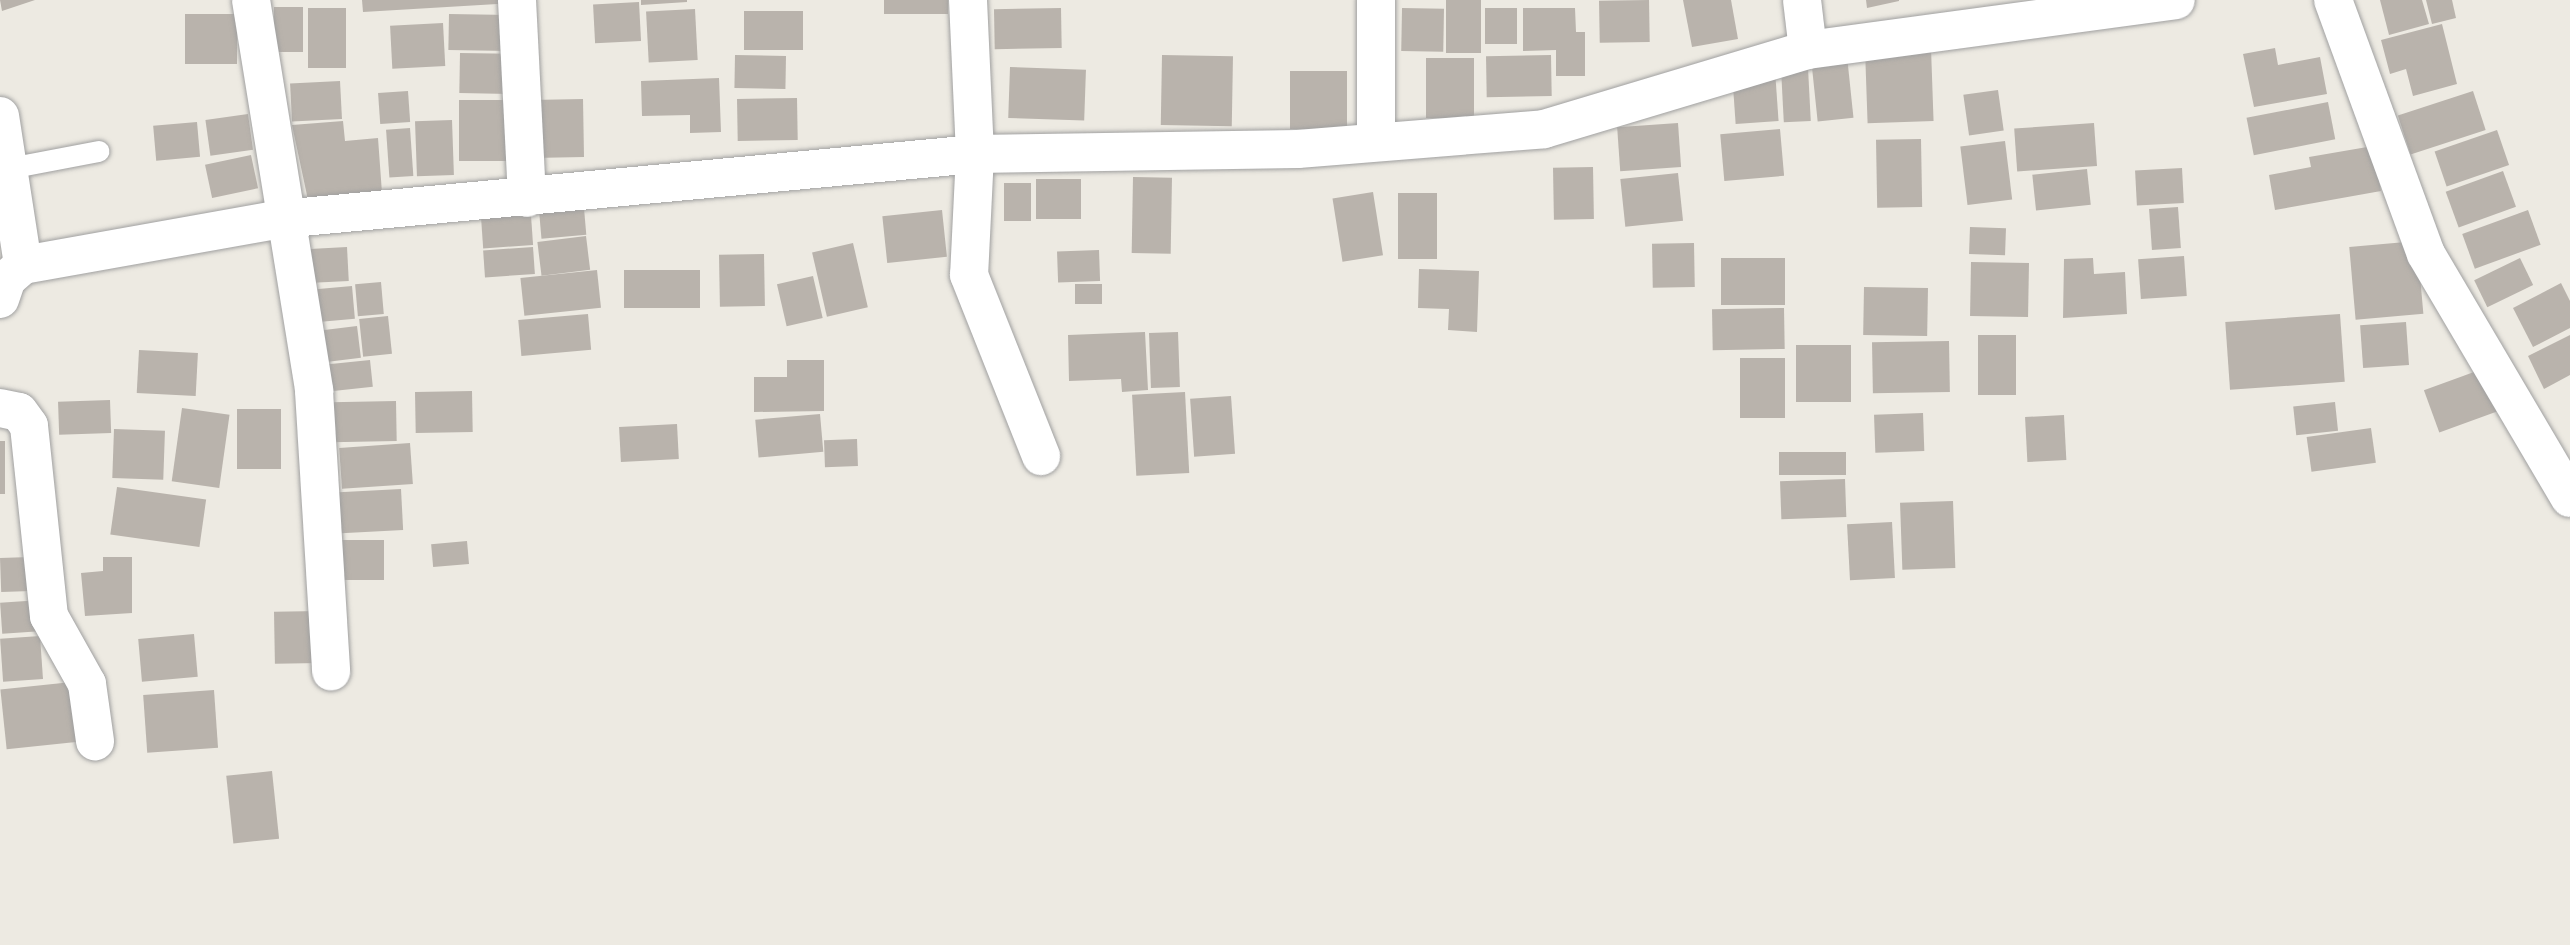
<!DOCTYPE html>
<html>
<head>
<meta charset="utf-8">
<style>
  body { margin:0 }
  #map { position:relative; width:2570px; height:945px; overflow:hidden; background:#edeae2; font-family:"Roboto Condensed",sans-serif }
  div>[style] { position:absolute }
  .building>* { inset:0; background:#b9b3ac; transform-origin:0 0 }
  .roads { filter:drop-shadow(0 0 2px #a0a0a0) drop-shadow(0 0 2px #a0a0a0) }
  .service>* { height:21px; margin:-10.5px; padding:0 10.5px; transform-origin:10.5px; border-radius:10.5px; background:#fff }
  .minor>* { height:38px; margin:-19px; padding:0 19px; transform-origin:19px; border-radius:19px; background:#fff }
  span { translate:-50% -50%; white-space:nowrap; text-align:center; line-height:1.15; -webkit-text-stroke:6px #fff; paint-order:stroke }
</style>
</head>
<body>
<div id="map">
  <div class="building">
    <div style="clip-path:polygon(0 0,35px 0,2px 11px)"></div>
    <div style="clip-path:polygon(362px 0,514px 0,514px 3px,363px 12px)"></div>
    <div style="clip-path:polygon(641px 0,687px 0,687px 2px,641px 5px)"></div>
    <div style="left:884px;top:0;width:64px;height:14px"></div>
    <div style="left:1446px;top:0;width:35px;height:53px"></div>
    <div style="left:1649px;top:0;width:42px;height:50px;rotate:89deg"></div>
    <div style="clip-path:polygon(1683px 0,1731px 0,1738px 39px,1692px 47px)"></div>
    <div style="clip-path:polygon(1866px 0,1899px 0,1899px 1px,1867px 8px)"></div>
    <div style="clip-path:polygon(2380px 0,2422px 0,2429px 24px,2389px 35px)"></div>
    <div style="clip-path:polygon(2426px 0,2452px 0,2456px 18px,2432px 24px)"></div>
    <div style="left:639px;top:2px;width:39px;height:46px;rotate:87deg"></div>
    <div style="left:274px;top:7px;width:29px;height:45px"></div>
    <div style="left:308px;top:8px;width:38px;height:60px"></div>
    <div style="left:1061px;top:8px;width:40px;height:67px;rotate:89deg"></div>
    <div style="left:1402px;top:8px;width:42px;height:43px;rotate:1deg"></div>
    <div style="left:1485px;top:8px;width:32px;height:36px"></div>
    <div style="clip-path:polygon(1523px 8px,1575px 8px,1576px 32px,1585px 32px,1585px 76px,1556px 76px,1556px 50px,1523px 51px)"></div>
    <div style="left:695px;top:9px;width:51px;height:49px;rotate:87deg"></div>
    <div style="left:744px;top:11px;width:59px;height:39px"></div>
    <div style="left:237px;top:14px;width:50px;height:52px;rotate:90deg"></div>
    <div style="left:449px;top:14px;width:67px;height:36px;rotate:1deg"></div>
    <div style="left:443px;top:23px;width:43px;height:53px;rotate:87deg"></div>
    <div style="clip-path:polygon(2442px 24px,2457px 84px,2413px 96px,2406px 69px,2390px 74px,2381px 40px)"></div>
    <div style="left:1931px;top:48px;width:73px;height:66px;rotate:88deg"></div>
    <div style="clip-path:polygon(2275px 48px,2278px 65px,2320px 57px,2327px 94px,2254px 107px,2243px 54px)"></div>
    <div style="left:460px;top:53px;width:52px;height:40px;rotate:1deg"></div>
    <div style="left:735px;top:55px;width:51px;height:33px;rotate:1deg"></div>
    <div style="left:1162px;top:55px;width:71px;height:70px;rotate:1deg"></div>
    <div style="left:1551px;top:55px;width:41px;height:65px;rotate:89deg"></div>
    <div style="left:1847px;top:56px;width:62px;height:36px;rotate:84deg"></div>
    <div style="left:1426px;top:58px;width:48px;height:60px"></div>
    <div style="left:1010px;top:67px;width:76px;height:51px;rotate:2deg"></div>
    <div style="left:1808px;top:68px;width:53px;height:27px;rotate:87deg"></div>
    <div style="left:1775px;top:70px;width:51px;height:43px;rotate:86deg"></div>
    <div style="left:1290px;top:71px;width:57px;height:58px"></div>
    <div style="clip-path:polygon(719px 78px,721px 132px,690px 133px,690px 115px,642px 116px,641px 81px)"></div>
    <div style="left:340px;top:81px;width:38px;height:50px;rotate:87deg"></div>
    <div style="left:1998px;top:90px;width:41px;height:35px;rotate:82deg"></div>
    <div style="left:408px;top:91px;width:31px;height:30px;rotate:86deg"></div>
    <div style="left:2473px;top:91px;width:41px;height:79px;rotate:72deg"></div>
    <div style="left:797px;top:98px;width:42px;height:60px;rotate:89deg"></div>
    <div style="left:583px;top:99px;width:58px;height:52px;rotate:89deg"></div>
    <div style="left:459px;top:100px;width:52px;height:61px"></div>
    <div style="left:2328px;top:102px;width:38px;height:83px;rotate:79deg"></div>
    <div style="left:248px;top:114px;width:36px;height:43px;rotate:82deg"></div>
    <div style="left:452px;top:120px;width:55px;height:37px;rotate:88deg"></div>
    <div style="clip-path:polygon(343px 121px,345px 141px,378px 138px,382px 193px,308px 200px,292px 125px)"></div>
    <div style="left:197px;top:122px;width:35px;height:44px;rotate:85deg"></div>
    <div style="left:1678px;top:123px;width:44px;height:61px;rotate:86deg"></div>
    <div style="left:2094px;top:123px;width:43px;height:80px;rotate:86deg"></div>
    <div style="left:410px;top:128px;width:48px;height:24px;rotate:86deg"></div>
    <div style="left:1780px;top:129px;width:47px;height:60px;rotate:85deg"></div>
    <div style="left:2497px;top:130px;width:37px;height:66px;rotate:71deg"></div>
    <div style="left:1921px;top:139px;width:68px;height:45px;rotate:89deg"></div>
    <div style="left:2005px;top:141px;width:59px;height:45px;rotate:83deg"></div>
    <div style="clip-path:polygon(2373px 146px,2381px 191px,2275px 210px,2269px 175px,2311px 167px,2309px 157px)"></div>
    <div style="left:251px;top:155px;width:34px;height:47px;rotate:78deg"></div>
    <div style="left:1593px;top:167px;width:52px;height:40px;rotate:89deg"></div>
    <div style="left:2182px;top:168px;width:35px;height:47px;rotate:87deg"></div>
    <div style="left:2087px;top:169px;width:36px;height:55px;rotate:84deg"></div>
    <div style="left:2503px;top:171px;width:38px;height:61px;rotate:70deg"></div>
    <div style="left:1678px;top:173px;width:48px;height:58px;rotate:84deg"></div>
    <div style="left:1133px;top:177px;width:39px;height:76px;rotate:1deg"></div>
    <div style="left:1036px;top:179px;width:45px;height:40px"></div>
    <div style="left:1004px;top:183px;width:27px;height:38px"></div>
    <div style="left:1373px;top:192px;width:64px;height:41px;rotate:81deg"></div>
    <div style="left:1398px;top:193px;width:39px;height:66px"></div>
    <div style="left:583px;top:197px;width:38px;height:45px;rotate:85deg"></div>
    <div style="left:530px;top:201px;width:44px;height:50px;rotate:86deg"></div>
    <div style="left:2178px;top:207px;width:41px;height:29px;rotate:86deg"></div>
    <div style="left:942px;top:210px;width:47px;height:60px;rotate:84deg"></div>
    <div style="left:2528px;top:210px;width:37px;height:70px;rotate:70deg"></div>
    <div style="left:1970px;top:227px;width:36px;height:27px;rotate:2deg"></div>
    <div style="left:586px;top:236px;width:34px;height:49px;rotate:83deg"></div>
    <div style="left:2417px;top:241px;width:73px;height:68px;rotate:85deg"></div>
    <div style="left:853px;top:243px;width:66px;height:42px;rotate:77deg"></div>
    <div style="left:1694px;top:243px;width:44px;height:42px;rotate:89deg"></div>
    <div style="left:347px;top:247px;width:34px;height:51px;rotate:87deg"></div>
    <div style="left:533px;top:247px;width:27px;height:50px;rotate:86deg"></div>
    <div style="left:1099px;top:250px;width:31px;height:42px;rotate:88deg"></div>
    <div style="left:764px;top:254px;width:52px;height:45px;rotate:89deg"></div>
    <div style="left:2184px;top:256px;width:40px;height:46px;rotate:86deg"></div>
    <div style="left:1785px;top:258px;width:47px;height:64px;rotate:90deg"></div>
    <div style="clip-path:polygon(2093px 258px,2094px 274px,2125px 272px,2127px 314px,2063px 318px,2064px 259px)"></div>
    <div style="left:2520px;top:258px;width:30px;height:51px;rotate:64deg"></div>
    <div style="left:1971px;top:262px;width:58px;height:54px;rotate:1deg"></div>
    <div style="clip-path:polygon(1419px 269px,1479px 271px,1477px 332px,1448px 330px,1449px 309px,1418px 308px)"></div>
    <div style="left:597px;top:270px;width:38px;height:77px;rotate:84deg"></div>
    <div style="left:624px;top:270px;width:76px;height:38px"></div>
    <div style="left:813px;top:276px;width:43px;height:37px;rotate:77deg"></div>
    <div style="left:381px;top:282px;width:32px;height:26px;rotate:85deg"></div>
    <div style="clip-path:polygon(2561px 283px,2570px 301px,2570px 328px,2533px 347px,2513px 308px)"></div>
    <div style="left:1075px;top:284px;width:27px;height:20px"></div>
    <div style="left:352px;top:286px;width:33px;height:42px;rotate:85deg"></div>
    <div style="left:1864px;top:287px;width:64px;height:48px;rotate:1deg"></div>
    <div style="left:1784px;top:308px;width:41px;height:72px;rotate:89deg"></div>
    <div style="left:588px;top:314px;width:36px;height:70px;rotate:85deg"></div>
    <div style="left:2340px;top:314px;width:68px;height:115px;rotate:86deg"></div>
    <div style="left:388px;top:316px;width:38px;height:29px;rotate:84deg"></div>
    <div style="left:2406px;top:322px;width:43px;height:46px;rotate:86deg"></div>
    <div style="left:357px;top:326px;width:32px;height:41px;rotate:83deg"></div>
    <div style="clip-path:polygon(1145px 332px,1148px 390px,1122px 392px,1121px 379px,1069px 381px,1068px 335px)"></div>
    <div style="left:1178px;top:332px;width:55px;height:29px;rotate:88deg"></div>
    <div style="left:1978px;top:335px;width:38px;height:60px"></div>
    <div style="clip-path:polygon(2570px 335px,2570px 375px,2544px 389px,2528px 356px)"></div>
    <div style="left:1949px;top:341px;width:51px;height:77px;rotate:89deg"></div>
    <div style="left:1796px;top:345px;width:55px;height:57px"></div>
    <div style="left:139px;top:350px;width:59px;height:43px;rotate:3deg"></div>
    <div style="left:1740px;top:358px;width:45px;height:60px"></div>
    <div style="left:370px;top:360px;width:27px;height:49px;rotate:84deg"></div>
    <div style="clip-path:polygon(787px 360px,824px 360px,824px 411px,754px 412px,754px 377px,787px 377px)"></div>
    <div style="left:2485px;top:368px;width:45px;height:65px;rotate:70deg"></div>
    <div style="left:472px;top:391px;width:41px;height:57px;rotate:89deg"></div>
    <div style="left:1185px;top:392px;width:81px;height:53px;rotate:87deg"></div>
    <div style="left:1231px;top:396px;width:58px;height:41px;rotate:86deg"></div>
    <div style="left:110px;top:400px;width:33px;height:52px;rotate:88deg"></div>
    <div style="left:396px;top:401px;width:40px;height:65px;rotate:89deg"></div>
    <div style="left:2335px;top:402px;width:29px;height:42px;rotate:84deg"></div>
    <div style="left:182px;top:408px;width:48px;height:74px;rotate:8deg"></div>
    <div style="left:281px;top:409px;width:60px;height:44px;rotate:90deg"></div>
    <div style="left:1923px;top:413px;width:38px;height:49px;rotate:88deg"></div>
    <div style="left:820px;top:414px;width:38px;height:65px;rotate:85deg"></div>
    <div style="left:2064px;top:415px;width:45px;height:39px;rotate:87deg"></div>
    <div style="left:677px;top:424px;width:35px;height:58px;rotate:87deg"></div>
    <div style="left:2371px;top:428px;width:35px;height:65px;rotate:82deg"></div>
    <div style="left:114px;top:429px;width:51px;height:49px;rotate:2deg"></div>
    <div style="left:857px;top:439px;width:27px;height:33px;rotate:88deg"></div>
    <div style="left:0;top:441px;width:5px;height:53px"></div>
    <div style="left:410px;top:443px;width:41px;height:71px;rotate:86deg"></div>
    <div style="left:1779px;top:452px;width:67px;height:23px"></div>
    <div style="left:1845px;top:479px;width:38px;height:65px;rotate:88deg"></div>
    <div style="left:117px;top:487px;width:90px;height:48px;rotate:8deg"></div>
    <div style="left:401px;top:489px;width:41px;height:62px;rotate:87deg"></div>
    <div style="left:1953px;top:501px;width:67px;height:53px;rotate:88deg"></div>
    <div style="left:1892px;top:522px;width:56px;height:45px;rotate:87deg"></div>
    <div style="left:384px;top:540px;width:40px;height:45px;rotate:90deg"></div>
    <div style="left:467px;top:541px;width:23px;height:36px;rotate:85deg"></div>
    <div style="left:30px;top:557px;width:34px;height:30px;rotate:88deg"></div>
    <div style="clip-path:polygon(103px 557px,132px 557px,132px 613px,85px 616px,81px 573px,103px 571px)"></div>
    <div style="left:41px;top:600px;width:31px;height:41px;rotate:86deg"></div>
    <div style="left:319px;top:611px;width:52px;height:45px;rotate:89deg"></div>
    <div style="left:194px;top:634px;width:43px;height:56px;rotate:85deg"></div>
    <div style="left:40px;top:636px;width:43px;height:40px;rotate:86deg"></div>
    <div style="left:72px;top:682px;width:60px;height:72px;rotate:84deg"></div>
    <div style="left:214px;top:690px;width:58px;height:71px;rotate:86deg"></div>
    <div style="left:272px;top:771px;width:68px;height:46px;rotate:84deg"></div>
  </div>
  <div class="roads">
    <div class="service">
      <div style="left:9px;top:168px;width:91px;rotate:-10.8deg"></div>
    </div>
    <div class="minor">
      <div style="left:251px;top:0;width:396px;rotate:80.8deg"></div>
      <div style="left:314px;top:391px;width:281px;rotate:86.5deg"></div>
      <div style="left:517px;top:0;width:198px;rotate:87.1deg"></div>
      <div style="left:968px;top:0;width:154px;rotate:87.4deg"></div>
      <div style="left:975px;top:154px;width:121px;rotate:92.8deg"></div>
      <div style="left:969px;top:275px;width:195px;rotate:68.3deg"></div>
      <div style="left:1376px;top:0;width:141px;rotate:90deg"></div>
      <div style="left:1802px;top:0;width:50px;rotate:83.2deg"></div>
      <div style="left:2333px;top:0;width:270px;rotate:69.9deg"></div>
      <div style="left:2426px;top:254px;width:283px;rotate:59.5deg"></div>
      <div style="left:0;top:116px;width:151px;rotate:81.2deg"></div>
      <div style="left:0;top:299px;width:21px;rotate:-71deg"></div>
      <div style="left:7px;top:279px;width:21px;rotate:-41deg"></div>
      <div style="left:23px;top:265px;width:262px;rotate:-10.1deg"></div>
      <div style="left:281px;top:219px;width:697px;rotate:-5.35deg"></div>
      <div style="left:975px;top:154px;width:323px;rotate:-0.9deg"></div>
      <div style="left:1298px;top:149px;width:247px;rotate:-4.6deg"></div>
      <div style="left:1544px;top:129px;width:276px;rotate:-16.7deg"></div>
      <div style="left:1808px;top:50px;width:371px;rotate:-7.7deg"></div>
      <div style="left:0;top:408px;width:19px;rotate:12deg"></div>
      <div style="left:19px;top:412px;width:17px;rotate:54deg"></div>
      <div style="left:29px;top:426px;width:191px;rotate:84deg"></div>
      <div style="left:49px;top:616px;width:78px;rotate:60.8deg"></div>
      <div style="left:87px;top:684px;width:58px;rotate:82deg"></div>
    </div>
  </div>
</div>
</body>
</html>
